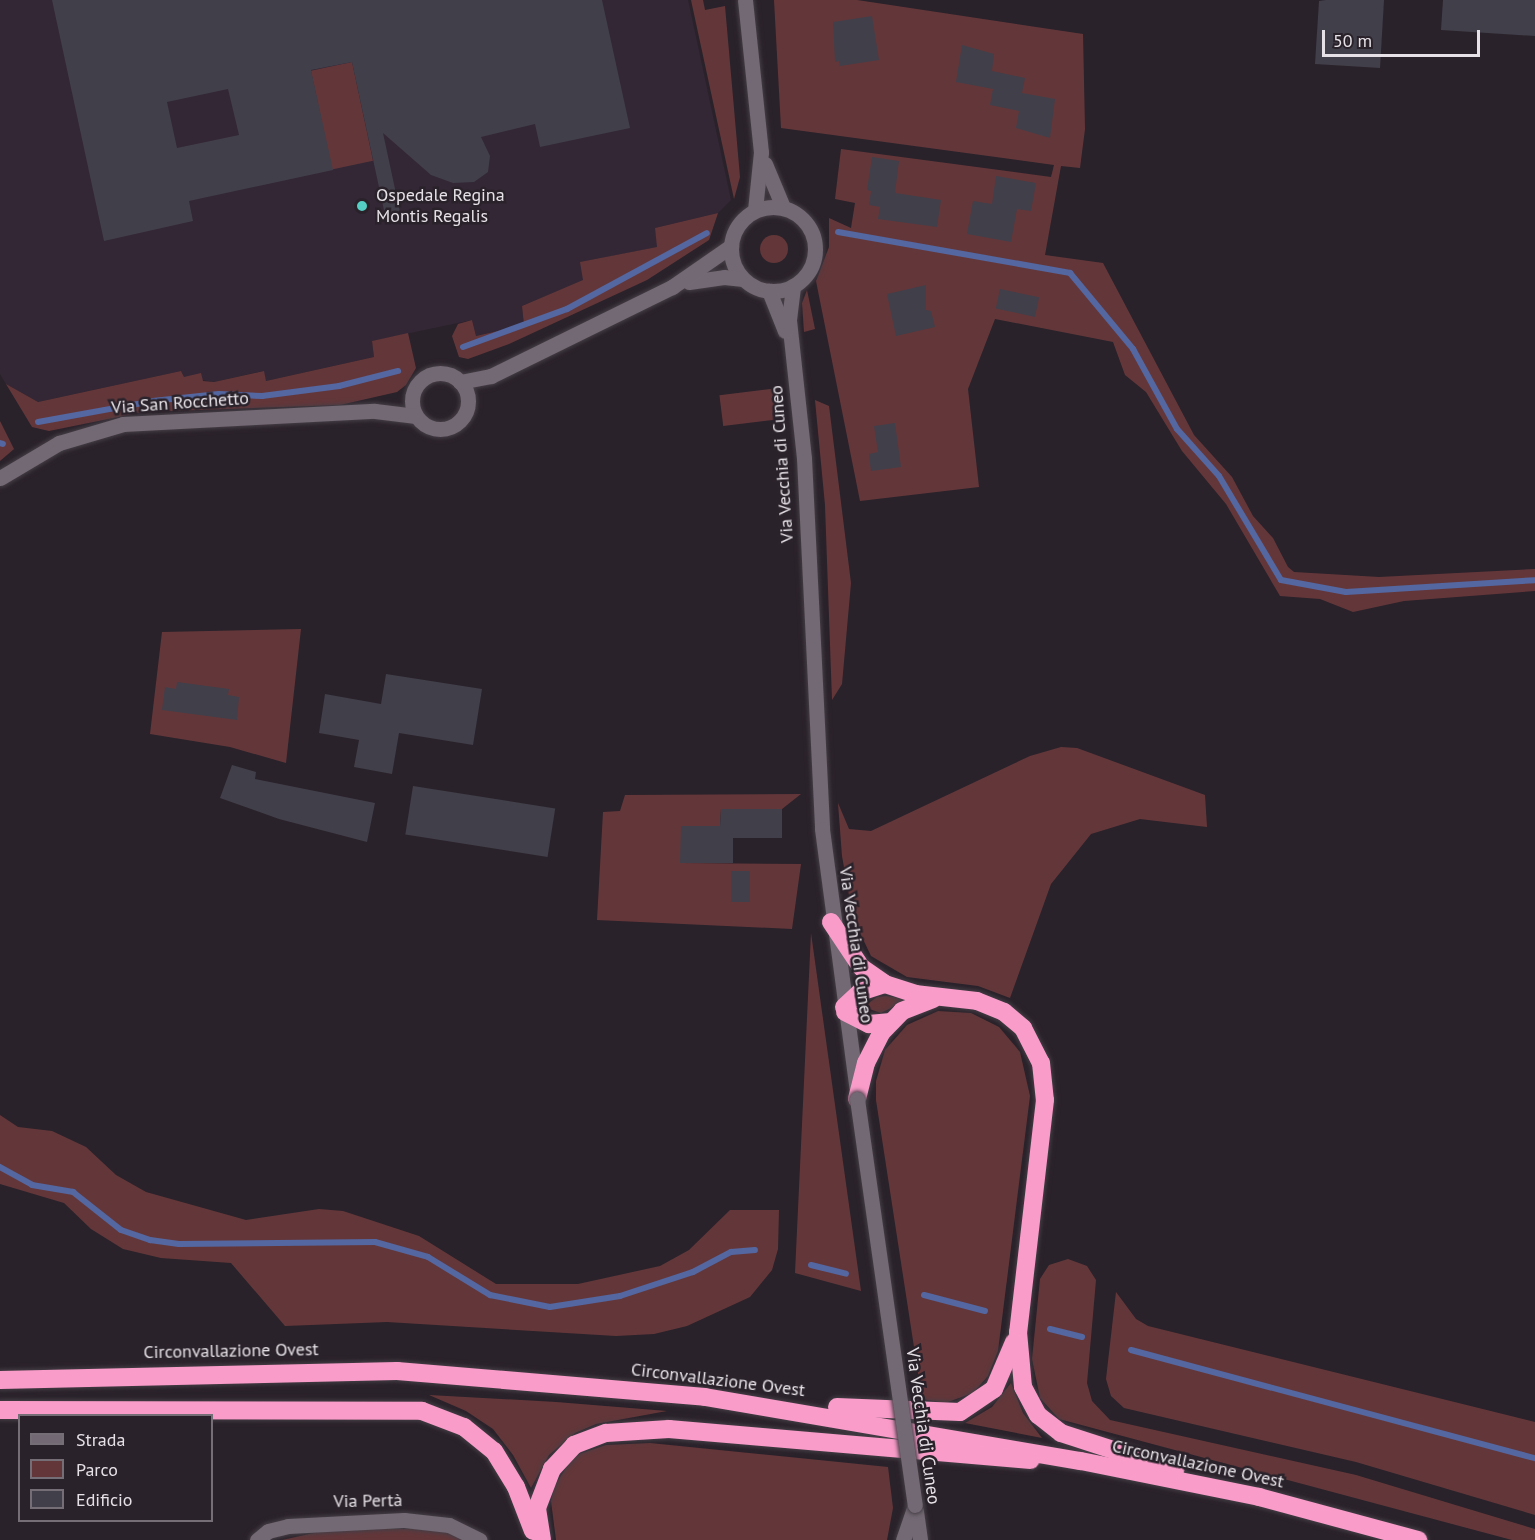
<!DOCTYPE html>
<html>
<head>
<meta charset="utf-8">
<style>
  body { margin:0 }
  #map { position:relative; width:1535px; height:1540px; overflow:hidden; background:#2a222a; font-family:"PT Sans",sans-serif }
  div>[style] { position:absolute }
  .built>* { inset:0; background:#332735 }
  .green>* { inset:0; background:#63373a; transform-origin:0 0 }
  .round { border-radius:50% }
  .stream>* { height:6px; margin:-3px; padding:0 3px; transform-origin:3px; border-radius:3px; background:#5467a1 }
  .building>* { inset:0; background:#413f4a; transform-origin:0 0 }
  .roads { filter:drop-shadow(0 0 2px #453e46) drop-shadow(0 0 2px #453e46) }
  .minor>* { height:15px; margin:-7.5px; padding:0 7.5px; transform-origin:7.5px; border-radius:7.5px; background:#736974 }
  .minor>.ring { margin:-7.5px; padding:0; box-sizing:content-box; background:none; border:15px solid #736974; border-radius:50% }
  .highway>* { height:18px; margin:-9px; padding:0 9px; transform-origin:9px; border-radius:9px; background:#fa9cc9 }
  .bridges { filter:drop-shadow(0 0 2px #453e46) drop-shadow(0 0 2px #453e46) }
  .minor-bridge>* { height:15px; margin:-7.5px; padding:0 7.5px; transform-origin:7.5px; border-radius:7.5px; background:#736974 }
  .dots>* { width:16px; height:16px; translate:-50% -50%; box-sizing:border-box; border:3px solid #2a222a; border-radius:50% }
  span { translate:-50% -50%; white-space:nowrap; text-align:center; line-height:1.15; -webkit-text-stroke:5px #2a222a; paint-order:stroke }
  .poi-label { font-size:18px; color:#e6e1e7 }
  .left { translate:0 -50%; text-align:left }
  .street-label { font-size:18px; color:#e6e1e7 }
  .legend { position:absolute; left:18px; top:1414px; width:195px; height:108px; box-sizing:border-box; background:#2a222a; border:2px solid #756e76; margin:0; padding:8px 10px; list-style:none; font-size:18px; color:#e6e1e7 }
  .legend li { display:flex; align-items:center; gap:12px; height:30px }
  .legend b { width:30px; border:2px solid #756e76 }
  .scale { position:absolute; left:1322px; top:30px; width:158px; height:27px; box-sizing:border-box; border:3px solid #e6e1e7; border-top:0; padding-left:8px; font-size:18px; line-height:21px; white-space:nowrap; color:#e6e1e7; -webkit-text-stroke:4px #2a222a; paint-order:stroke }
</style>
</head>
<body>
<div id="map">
  <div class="built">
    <div style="clip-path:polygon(0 0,688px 0,731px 200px,718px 213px,655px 228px,658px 247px,581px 262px,584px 280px,522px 306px,524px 325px,476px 336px,472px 320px,372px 341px,374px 357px,266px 381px,263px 371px,214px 382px,184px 377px,181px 371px,38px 402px,6px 384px,0 374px)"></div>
  </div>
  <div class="green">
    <div style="clip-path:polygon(691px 0,703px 0,705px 10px,725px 6px,740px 177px,734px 199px)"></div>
    <div style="clip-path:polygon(774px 0,857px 0,1083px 34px,1085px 129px,1080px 168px,1061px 166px,1045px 255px,1103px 263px,1194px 435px,1232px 477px,1253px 516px,1273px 538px,1288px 567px,1294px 572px,1379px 577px,1535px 569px,1535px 591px,1404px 601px,1353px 612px,1320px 599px,1280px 596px,1226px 504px,1182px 451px,1146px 392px,1125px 375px,1113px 342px,995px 319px,968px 389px,979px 487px,860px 501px,816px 281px,829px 247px,829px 218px,851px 228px,855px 203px,835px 199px,841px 149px,1051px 177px,1054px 165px,781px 128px)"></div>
    <div style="left:352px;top:62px;width:101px;height:42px;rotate:78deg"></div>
    <div style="clip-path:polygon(718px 213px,709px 240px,647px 280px,509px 344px,468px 359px,459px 357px,452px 336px,458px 324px,472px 320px,476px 336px,524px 325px,522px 306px,583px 280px,580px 262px,657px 247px,655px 228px)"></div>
    <div class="round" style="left:760px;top:235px;width:28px;height:28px"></div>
    <div style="clip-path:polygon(807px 290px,815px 329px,804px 332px,802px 303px)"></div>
    <div style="clip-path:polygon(408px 333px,416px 368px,406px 385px,397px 392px,340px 405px,143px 412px,49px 431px,32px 427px,6px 384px,38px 402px,181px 371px,184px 377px,201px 373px,203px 381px,214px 382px,264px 371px,266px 381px,374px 357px,372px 341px)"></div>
    <div style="left:779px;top:388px;width:31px;height:60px;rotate:83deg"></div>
    <div style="clip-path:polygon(815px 400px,829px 406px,851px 583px,842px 684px,832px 700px,825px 505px)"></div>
    <div style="clip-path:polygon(0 421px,14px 449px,0 461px)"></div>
    <div style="clip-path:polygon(301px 629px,286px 763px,230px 747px,150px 734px,162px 632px)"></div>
    <div style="clip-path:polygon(1061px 747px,1077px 748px,1205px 795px,1207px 827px,1140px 819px,1091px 834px,1051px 884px,1010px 998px,978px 986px,907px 977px,871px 956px,853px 918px,842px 856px,838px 803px,849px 829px,871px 831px,1030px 756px)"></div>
    <div style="clip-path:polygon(801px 794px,782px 809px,721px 809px,720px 826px,681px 827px,681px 863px,801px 864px,792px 929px,597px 920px,603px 812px,620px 811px,625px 795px)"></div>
    <div style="clip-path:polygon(811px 933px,861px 1291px,795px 1273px)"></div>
    <div style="clip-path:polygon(877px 997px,886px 996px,909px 999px,881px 1013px,863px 1007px)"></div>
    <div style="clip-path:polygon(938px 1011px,971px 1013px,999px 1027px,1020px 1052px,1030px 1096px,998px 1351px,988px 1376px,973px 1393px,945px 1403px,922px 1399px,876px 1100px,876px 1081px,885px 1050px,907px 1025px)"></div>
    <div style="clip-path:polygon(0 1115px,18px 1127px,52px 1131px,86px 1147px,116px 1175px,146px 1192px,246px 1220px,319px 1209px,343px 1211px,419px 1236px,496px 1284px,578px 1284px,660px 1266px,689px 1250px,730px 1210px,779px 1210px,778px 1249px,772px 1270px,750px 1297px,687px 1326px,654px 1334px,616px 1336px,387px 1322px,285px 1326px,231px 1263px,161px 1258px,123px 1249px,91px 1229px,64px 1203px,0 1184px)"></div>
    <div style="clip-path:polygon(1068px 1259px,1087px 1266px,1096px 1280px,1087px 1383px,1092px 1401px,1110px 1420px,1356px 1475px,1535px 1529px,1535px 1540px,1512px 1540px,1059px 1419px,1040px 1398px,1032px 1359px,1040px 1279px,1049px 1265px)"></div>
    <div style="clip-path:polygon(1116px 1292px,1136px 1319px,1148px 1326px,1535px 1422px,1535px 1515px,1356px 1462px,1124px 1408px,1111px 1396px,1106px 1379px)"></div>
    <div style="clip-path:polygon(1011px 1383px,1023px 1413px,1042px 1438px,965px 1423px,992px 1407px)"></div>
    <div style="clip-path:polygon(429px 1395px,556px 1402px,667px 1411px,596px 1424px,575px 1433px,549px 1455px,531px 1488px,513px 1455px,493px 1429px,466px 1411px)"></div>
    <div style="clip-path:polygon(650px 1443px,888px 1467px,893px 1508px,887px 1540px,556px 1540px,551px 1501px,554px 1487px,569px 1463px,579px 1454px,606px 1445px)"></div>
    <div style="clip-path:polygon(332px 1529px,419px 1529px,454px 1533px,469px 1540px,282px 1540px)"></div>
  </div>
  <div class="stream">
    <div style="left:838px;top:232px;width:236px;rotate:10deg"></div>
    <div style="left:1070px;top:273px;width:99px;rotate:50.3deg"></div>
    <div style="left:1133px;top:349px;width:91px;rotate:61.2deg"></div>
    <div style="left:1177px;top:429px;width:63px;rotate:48.2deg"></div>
    <div style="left:1219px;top:476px;width:121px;rotate:59.2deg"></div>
    <div style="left:1281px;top:580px;width:66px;rotate:10.5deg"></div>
    <div style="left:1346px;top:592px;width:189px;rotate:-3.6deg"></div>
    <div style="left:463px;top:347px;width:111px;rotate:-20.1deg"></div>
    <div style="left:567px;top:309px;width:159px;rotate:-28.5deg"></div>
    <div style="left:38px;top:422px;width:117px;rotate:-10.3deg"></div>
    <div style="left:153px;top:401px;width:66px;rotate:-6.1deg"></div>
    <div style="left:219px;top:394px;width:43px;rotate:2.7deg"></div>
    <div style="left:262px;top:396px;width:78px;rotate:-7.4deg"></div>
    <div style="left:339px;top:386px;width:61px;rotate:-14.3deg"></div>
    <div style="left:0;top:443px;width:3px;rotate:18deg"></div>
    <div style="left:0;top:1167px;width:37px;rotate:29deg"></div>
    <div style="left:32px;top:1185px;width:42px;rotate:9.7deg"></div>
    <div style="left:73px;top:1192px;width:61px;rotate:38.4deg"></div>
    <div style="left:121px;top:1230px;width:31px;rotate:19deg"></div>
    <div style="left:150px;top:1240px;width:29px;rotate:8deg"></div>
    <div style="left:179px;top:1244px;width:196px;rotate:-0.6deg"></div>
    <div style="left:375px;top:1242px;width:55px;rotate:15.8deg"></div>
    <div style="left:428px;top:1257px;width:73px;rotate:31.5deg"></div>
    <div style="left:490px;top:1295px;width:61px;rotate:11.3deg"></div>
    <div style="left:550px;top:1307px;width:71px;rotate:-8.9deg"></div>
    <div style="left:620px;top:1296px;width:77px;rotate:-18.2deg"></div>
    <div style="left:693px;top:1272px;width:43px;rotate:-27.8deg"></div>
    <div style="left:731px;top:1252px;width:24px;rotate:-5deg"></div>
    <div style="left:811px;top:1265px;width:36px;rotate:14deg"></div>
    <div style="left:924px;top:1295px;width:63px;rotate:14.7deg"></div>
    <div style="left:1050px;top:1329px;width:33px;rotate:14deg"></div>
    <div style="left:1131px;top:1350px;width:418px;rotate:15deg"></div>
  </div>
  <div class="building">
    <div style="clip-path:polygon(evenodd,52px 0,602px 0,630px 128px,540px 147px,535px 124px,481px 137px,490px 156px,488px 172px,474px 182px,453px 183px,431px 175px,383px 133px,400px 212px,385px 215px,352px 62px,311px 70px,333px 170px,189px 201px,193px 221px,104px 241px,52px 0,228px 89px,239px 135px,177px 148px,167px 102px,228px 89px)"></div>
    <div style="clip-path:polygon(1326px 0,1384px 0,1380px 68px,1315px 64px,1319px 1px)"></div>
    <div style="clip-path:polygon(1443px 0,1535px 0,1535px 36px,1441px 30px)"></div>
    <div style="clip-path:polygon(872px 16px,879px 60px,840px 66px,839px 61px,835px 62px,833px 22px)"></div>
    <div style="clip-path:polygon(962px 45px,994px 54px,992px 71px,1025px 78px,1022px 93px,1055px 99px,1050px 138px,1016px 128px,1019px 111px,990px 105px,993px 89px,956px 82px)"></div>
    <div style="clip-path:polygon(872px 157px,899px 161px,895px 193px,941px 200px,937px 227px,878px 219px,880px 207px,869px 205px,871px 191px,867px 190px)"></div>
    <div style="clip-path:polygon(996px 176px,1036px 183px,1031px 211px,1017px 209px,1011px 242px,967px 234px,973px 201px,992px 204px)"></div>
    <div style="clip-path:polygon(926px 285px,926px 310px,931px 311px,935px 327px,896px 336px,887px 294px)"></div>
    <div style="left:1000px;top:289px;width:40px;height:20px;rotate:12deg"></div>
    <div style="clip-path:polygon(895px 423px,901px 467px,871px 471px,869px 454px,878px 452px,874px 426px)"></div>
    <div style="clip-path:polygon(386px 674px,482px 689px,473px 745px,399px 733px,392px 774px,354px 767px,359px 740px,319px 733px,325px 694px,381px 704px)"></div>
    <div style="clip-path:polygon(177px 682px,229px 689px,228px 695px,239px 697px,237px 720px,162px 710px,165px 687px,176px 689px)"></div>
    <div style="clip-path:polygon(232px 765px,256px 772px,255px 779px,375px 803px,367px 842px,279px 819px,220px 798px)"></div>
    <div style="left:413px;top:786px;width:144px;height:49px;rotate:9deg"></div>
    <div style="clip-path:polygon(721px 809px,782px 809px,782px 838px,733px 838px,733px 863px,680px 863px,681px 826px,720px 826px)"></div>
    <div style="left:731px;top:871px;width:19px;height:31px"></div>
  </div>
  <div class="roads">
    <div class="minor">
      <div style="left:745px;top:0;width:153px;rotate:84deg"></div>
      <div style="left:761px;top:152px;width:58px;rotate:95.9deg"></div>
      <div style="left:765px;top:164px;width:47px;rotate:67.3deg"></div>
      <div class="ring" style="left:731px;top:207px;width:69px;height:69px"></div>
      <div style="left:689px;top:282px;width:35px;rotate:-8deg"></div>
      <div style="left:724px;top:277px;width:19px;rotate:6deg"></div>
      <div style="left:793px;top:287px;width:33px;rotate:97deg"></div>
      <div style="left:789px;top:320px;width:139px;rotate:83.8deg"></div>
      <div style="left:804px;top:458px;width:371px;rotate:87.2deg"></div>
      <div style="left:822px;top:829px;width:266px;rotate:82.4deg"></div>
      <div style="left:769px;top:291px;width:43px;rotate:68.2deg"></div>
      <div class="ring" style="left:412px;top:373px;width:41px;height:41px"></div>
      <div style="left:460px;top:382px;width:32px;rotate:-11deg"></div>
      <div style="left:491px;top:376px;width:202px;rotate:-26.2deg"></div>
      <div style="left:672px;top:287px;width:72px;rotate:-34.8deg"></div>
      <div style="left:0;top:478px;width:69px;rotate:-30.7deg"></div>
      <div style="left:59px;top:443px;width:67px;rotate:-16.5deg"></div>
      <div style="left:123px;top:424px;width:252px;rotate:-3deg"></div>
      <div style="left:375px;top:411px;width:41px;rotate:7deg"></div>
      <div style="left:916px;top:1511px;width:29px;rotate:82deg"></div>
      <div style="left:257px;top:1540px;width:14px;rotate:-39deg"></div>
      <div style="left:268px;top:1531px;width:21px;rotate:-14deg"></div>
      <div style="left:288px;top:1526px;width:116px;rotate:-3deg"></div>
      <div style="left:404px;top:1520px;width:45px;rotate:6.3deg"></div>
      <div style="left:449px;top:1525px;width:34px;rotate:26deg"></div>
      <div style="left:903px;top:1540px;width:37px;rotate:-71deg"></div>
    </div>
    <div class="highway">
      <div style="left:831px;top:922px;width:54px;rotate:56.3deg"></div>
      <div style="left:861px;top:967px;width:29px;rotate:35deg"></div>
      <div style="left:885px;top:984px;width:32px;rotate:18deg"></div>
      <div style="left:915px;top:994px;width:62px;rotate:6.4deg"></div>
      <div style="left:977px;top:1001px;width:29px;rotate:22deg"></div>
      <div style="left:1004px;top:1012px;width:25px;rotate:40deg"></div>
      <div style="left:1023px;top:1028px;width:39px;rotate:63deg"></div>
      <div style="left:1041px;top:1063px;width:37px;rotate:84deg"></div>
      <div style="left:1045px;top:1100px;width:234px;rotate:96.6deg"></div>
      <div style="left:1018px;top:1332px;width:55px;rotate:84.8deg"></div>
      <div style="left:1023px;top:1387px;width:32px;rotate:62deg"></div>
      <div style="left:1038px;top:1415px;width:29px;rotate:38deg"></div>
      <div style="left:1061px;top:1433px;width:120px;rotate:18deg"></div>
      <div style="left:844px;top:1007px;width:22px;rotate:-43deg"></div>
      <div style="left:860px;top:992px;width:26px;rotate:-18deg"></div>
      <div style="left:845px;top:1012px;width:27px;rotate:27deg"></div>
      <div style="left:869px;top:1024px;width:22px;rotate:-5deg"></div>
      <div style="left:857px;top:1099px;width:37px;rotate:-76deg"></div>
      <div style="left:866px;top:1063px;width:34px;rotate:-63deg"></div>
      <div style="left:881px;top:1033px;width:30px;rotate:-46deg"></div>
      <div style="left:902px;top:1011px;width:33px;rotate:-21deg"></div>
      <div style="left:0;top:1380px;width:397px;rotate:-1.3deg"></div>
      <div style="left:397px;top:1371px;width:309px;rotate:4.8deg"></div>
      <div style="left:705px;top:1397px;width:381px;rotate:9.7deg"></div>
      <div style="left:1081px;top:1461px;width:182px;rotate:11.4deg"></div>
      <div style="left:1259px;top:1497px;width:165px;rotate:15.1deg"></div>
      <div style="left:837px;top:1407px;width:123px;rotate:2.3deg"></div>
      <div style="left:960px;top:1412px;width:41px;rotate:-34.1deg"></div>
      <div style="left:994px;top:1389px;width:51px;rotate:-66.9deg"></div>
      <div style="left:0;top:1410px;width:422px;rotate:0.1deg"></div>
      <div style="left:422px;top:1411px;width:45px;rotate:20.9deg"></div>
      <div style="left:464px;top:1427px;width:38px;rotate:39deg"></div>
      <div style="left:494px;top:1451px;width:42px;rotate:58.6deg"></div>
      <div style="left:516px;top:1487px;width:47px;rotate:68.9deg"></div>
      <div style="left:542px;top:1540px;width:32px;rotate:-99deg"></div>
      <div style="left:537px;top:1508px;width:42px;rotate:-69deg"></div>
      <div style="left:552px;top:1469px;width:33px;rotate:-47deg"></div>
      <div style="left:574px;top:1445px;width:34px;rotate:-21deg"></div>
      <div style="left:606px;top:1433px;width:63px;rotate:-3.6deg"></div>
      <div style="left:669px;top:1429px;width:363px;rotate:4.9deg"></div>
    </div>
  </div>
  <div class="bridges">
    <div class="minor-bridge">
      <div style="left:857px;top:1099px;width:410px;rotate:81.9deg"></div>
    </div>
  </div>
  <div class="dots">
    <div style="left:362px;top:206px;background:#55cec5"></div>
  </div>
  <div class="poi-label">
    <span class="left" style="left:376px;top:206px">Ospedale Regina<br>Montis Regalis</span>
  </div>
  <div class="street-label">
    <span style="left:180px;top:403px;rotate:-4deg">Via San Rocchetto</span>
    <span style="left:782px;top:464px;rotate:-94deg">Via Vecchia di Cuneo</span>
    <span style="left:856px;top:945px;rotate:82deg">Via Vecchia di Cuneo</span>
    <span style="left:231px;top:1351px;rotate:-1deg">Circonvallazione Ovest</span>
    <span style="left:718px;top:1380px;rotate:7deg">Circonvallazione Ovest</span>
    <span style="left:923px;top:1426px;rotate:82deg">Via Vecchia di Cuneo</span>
    <span style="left:1198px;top:1464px;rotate:12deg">Circonvallazione Ovest</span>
    <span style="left:368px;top:1501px;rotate:-1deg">Via Pertà</span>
  </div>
  <ul class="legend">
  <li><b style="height:8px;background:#736974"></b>Strada</li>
  <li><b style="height:16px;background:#63373a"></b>Parco</li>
  <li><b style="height:16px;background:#413f4a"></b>Edificio</li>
  </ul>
  <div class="scale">50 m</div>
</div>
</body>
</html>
